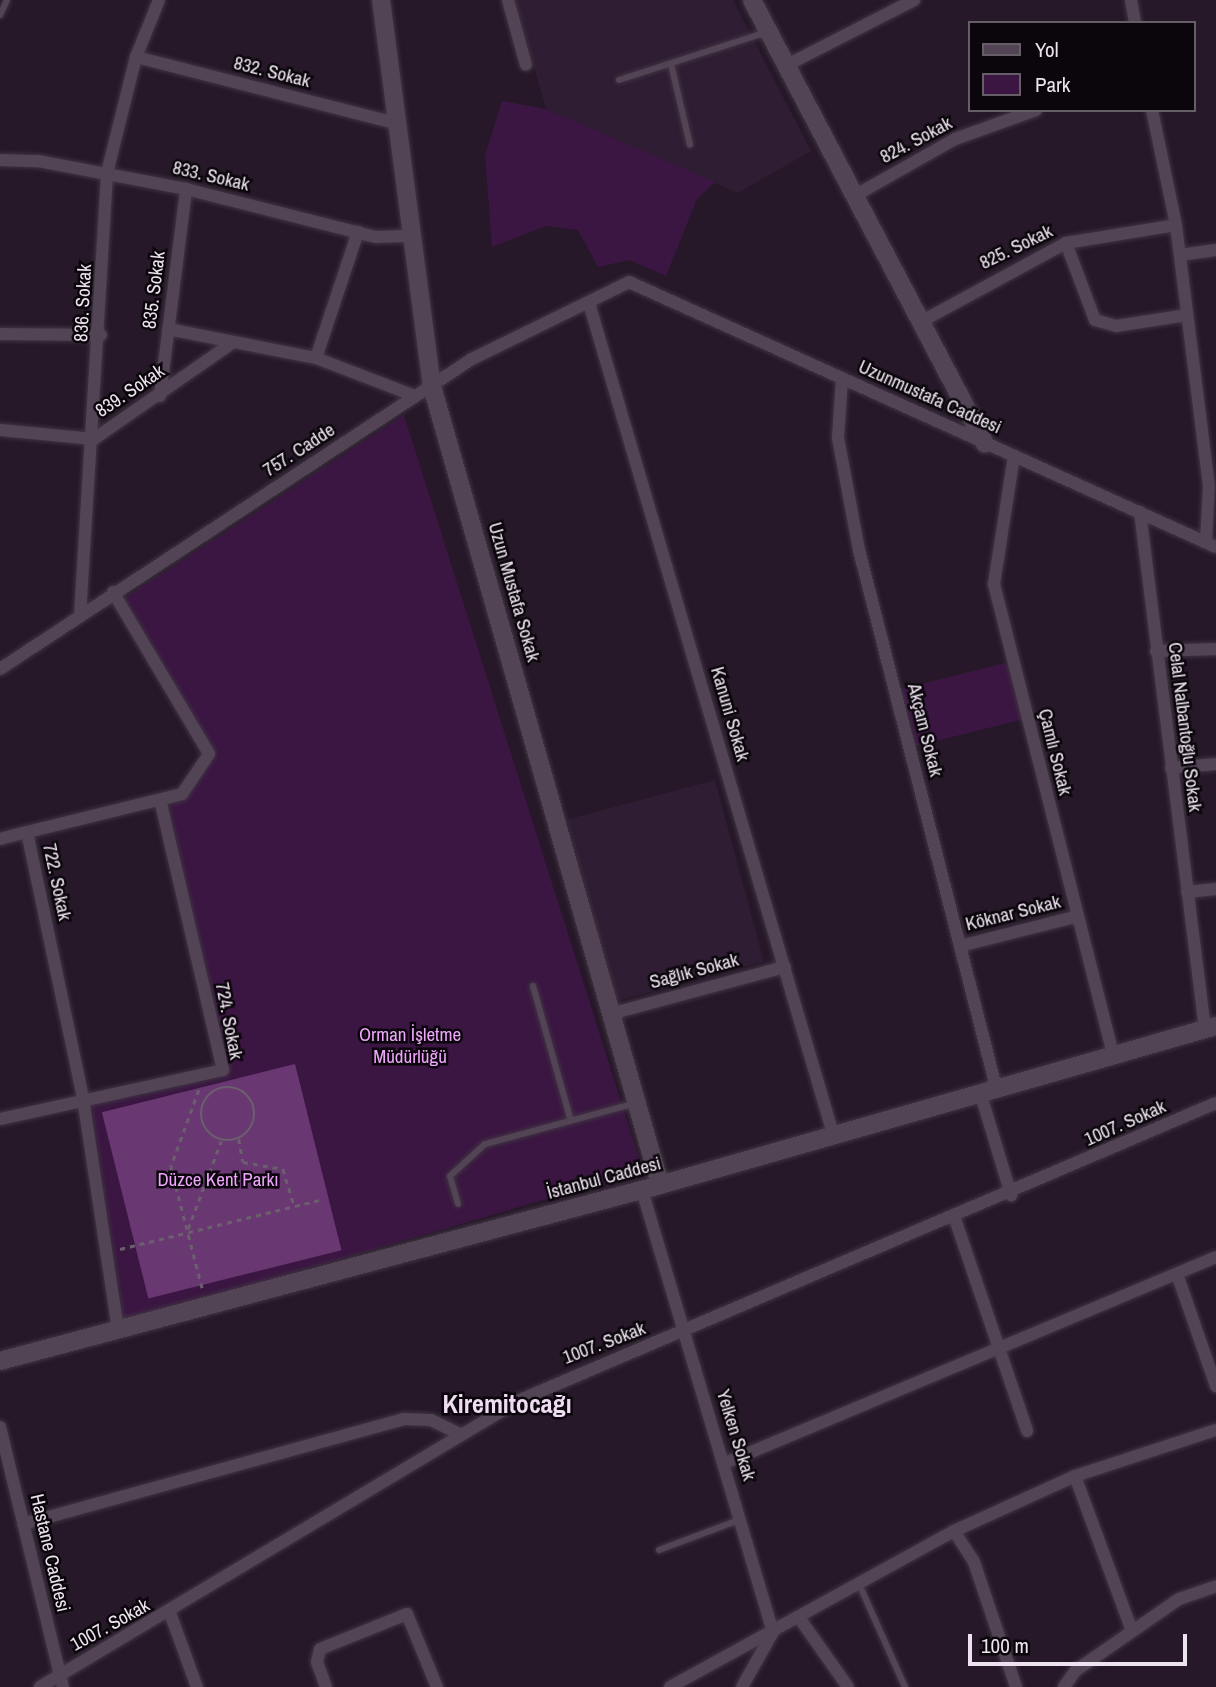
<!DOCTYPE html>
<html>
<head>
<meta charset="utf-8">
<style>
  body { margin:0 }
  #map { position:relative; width:1216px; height:1687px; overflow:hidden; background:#261828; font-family:"Archivo Narrow",sans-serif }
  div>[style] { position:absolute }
  .built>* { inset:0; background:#2f1d33; transform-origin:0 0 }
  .green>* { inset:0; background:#3b1642; transform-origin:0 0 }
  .forest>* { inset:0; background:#693772; transform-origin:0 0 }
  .path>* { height:2.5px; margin-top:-1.25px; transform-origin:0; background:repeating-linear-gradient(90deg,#6b5f6d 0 5px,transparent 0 10px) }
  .path>.ring { margin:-1.25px; padding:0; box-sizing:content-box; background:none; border:2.5px solid #6b5f6d; border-radius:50% }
  .roads { filter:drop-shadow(0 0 2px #3f3542) drop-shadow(0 0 2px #3f3542) }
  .lane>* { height:6px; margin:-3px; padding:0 3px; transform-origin:3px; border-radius:3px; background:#524355 }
  .street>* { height:12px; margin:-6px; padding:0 6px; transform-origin:6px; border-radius:6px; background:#524355 }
  .secondary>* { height:18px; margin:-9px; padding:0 9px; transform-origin:9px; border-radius:9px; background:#524355 }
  span { translate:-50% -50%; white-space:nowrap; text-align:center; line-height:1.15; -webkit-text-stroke:5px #0b060c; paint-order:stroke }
  .street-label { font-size:19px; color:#ede3ef }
  .park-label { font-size:19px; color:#eea5fb }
  .district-label { font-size:26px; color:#efdcf2; font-weight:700 }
  .legend { position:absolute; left:968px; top:21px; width:228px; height:91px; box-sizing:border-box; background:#0b060c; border:2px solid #655e67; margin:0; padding:9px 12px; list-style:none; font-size:21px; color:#ede3ef }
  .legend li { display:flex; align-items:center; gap:14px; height:35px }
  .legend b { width:35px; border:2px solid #655e67 }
  .scale { position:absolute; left:968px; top:1634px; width:219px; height:32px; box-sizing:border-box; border:4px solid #ede3ef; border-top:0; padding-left:9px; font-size:21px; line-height:24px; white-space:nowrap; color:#ede3ef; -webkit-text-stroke:5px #0b060c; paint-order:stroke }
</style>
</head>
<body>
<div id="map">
  <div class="built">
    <div style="clip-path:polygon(515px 0,733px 0,811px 151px,738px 193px,546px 109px)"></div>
    <div style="left:715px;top:780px;width:188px;height:153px;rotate:75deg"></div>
  </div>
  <div class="green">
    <div style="clip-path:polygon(502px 101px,546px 109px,715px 182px,697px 199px,666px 276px,630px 260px,598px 267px,578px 230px,546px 226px,492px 247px,485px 155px)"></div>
    <div style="clip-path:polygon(404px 415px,643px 1171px,124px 1322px,91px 1104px,228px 1071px,169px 807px,214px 758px,123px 599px)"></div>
    <div style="left:1013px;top:661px;width:59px;height:122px;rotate:76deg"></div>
  </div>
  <div class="forest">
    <div style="left:295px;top:1064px;width:192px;height:199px;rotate:76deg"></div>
  </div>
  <div class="path">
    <div class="ring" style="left:201px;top:1087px;width:51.5px;height:51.5px"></div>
    <div style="left:199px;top:1090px;width:82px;rotate:110deg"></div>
    <div style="left:171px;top:1167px;width:128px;rotate:75.5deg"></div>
    <div style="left:239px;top:1139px;width:23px;rotate:80deg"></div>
    <div style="left:243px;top:1162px;width:41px;rotate:9.9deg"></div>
    <div style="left:283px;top:1169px;width:39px;rotate:73deg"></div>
    <div style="left:188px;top:1229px;width:94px;rotate:-69.4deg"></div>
    <div style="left:120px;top:1249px;width:205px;rotate:-13.8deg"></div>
  </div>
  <div class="roads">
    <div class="lane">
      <div style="left:0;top:15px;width:17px;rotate:-65deg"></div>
      <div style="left:671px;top:64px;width:83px;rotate:76.8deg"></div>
      <div style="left:619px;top:80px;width:156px;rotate:-18deg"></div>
      <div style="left:533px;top:986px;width:140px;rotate:74.3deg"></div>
      <div style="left:458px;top:1204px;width:29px;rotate:-106deg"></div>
      <div style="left:450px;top:1176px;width:47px;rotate:-42.4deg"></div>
      <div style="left:485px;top:1144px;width:156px;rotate:-15.2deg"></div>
      <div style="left:659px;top:1550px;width:85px;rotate:-20.6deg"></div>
      <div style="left:859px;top:1584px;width:113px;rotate:65.9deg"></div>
    </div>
    <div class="street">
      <div style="left:508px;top:0;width:67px;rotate:74.5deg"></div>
      <div style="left:1131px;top:0;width:23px;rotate:80deg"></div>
      <div style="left:136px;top:57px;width:270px;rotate:14.3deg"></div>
      <div style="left:787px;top:65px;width:143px;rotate:-27.1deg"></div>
      <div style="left:1152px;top:110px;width:117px;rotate:78.2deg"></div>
      <div style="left:1176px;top:225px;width:263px;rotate:82.8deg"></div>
      <div style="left:1209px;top:486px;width:56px;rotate:93.1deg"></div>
      <div style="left:0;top:160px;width:38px;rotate:2deg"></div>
      <div style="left:38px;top:161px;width:151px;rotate:10.7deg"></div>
      <div style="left:186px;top:189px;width:196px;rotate:14.2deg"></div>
      <div style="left:376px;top:237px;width:36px;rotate:-2deg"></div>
      <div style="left:856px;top:195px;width:114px;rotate:-29.5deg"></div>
      <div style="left:955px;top:139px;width:86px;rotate:-19.7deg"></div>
      <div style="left:1066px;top:243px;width:82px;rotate:69.4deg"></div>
      <div style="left:1095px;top:320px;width:22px;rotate:16deg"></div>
      <div style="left:1116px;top:326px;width:72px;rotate:-8.8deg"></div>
      <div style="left:1180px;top:255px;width:36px;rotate:-8deg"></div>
      <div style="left:589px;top:303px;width:869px;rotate:73.63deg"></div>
      <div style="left:924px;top:320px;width:162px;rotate:-28.5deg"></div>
      <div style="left:1066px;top:243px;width:111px;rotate:-9.3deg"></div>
      <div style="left:168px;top:329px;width:151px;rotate:11.1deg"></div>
      <div style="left:316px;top:358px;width:106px;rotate:21deg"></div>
      <div style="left:0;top:334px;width:101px;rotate:0.6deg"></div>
      <div style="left:316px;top:358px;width:133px;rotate:-71.6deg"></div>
      <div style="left:842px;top:379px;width:59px;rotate:93.9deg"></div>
      <div style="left:838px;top:438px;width:114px;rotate:79.4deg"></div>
      <div style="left:859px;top:550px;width:554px;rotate:75.69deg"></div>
      <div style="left:160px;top:396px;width:209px;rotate:-82.8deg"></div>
      <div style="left:0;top:430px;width:94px;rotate:5.5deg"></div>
      <div style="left:94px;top:439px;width:165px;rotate:-34.8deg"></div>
      <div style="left:1014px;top:456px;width:130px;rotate:98.9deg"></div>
      <div style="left:994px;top:584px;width:484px;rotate:75.8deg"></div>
      <div style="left:1140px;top:512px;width:521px;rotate:82.83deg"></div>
      <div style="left:113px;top:592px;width:188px;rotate:59.3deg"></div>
      <div style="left:209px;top:754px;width:48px;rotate:124deg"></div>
      <div style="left:182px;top:794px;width:160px;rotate:166.2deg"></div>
      <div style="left:27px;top:832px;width:272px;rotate:78.1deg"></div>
      <div style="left:83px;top:1098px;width:234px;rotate:81.4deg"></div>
      <div style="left:80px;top:616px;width:444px;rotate:-86.5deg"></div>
      <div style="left:107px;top:173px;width:120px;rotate:-76deg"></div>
      <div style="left:136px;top:57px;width:61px;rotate:-68deg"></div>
      <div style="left:1156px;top:651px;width:60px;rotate:-1.9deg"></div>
      <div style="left:0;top:669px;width:565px;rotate:-33.3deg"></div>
      <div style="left:472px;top:359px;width:175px;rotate:-26.1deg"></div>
      <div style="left:629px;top:282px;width:644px;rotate:24.3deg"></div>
      <div style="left:1171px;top:768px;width:45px;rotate:-5.1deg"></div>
      <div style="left:0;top:839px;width:28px;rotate:-15deg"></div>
      <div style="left:1187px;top:892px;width:29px;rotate:-6deg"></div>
      <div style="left:960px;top:946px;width:119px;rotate:-14.2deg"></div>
      <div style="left:614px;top:1013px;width:177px;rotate:-15.1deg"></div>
      <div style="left:980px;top:1092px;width:108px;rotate:73.2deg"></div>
      <div style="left:0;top:1119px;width:228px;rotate:-12.4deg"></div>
      <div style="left:223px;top:1070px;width:277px;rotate:-103.1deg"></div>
      <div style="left:642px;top:1190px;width:461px;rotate:73.5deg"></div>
      <div style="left:773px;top:1632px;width:63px;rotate:119.4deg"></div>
      <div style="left:955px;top:1219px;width:224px;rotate:71.2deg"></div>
      <div style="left:1177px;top:1274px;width:119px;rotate:70.8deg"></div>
      <div style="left:0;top:1427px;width:268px;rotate:76.4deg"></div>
      <div style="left:725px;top:1463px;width:532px;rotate:-22.76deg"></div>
      <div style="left:1075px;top:1476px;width:165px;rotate:69.8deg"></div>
      <div style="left:23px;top:1524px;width:394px;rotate:-15.4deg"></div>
      <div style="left:403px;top:1419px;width:28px;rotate:2deg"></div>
      <div style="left:431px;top:1420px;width:30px;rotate:26deg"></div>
      <div style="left:954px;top:1531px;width:133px;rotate:-24.4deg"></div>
      <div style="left:1075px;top:1476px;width:148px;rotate:-18.1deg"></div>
      <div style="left:170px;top:1613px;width:79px;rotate:70deg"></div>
      <div style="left:800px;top:1619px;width:83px;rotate:54.8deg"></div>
      <div style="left:40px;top:1687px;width:559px;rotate:-30.88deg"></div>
      <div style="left:520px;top:1400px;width:757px;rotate:-23.11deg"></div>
      <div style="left:326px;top:1687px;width:27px;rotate:-110deg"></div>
      <div style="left:317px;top:1662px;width:13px;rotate:-77deg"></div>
      <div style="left:320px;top:1649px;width:94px;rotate:-21.9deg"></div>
      <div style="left:407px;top:1614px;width:79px;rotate:67.7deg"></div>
      <div style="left:670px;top:1687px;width:324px;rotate:-28.8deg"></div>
      <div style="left:954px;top:1531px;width:37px;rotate:57deg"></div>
      <div style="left:974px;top:1562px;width:132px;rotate:71.4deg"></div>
      <div style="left:1064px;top:1687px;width:19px;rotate:-55deg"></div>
      <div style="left:1075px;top:1671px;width:126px;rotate:-34.7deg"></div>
      <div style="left:1179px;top:1599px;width:39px;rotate:-19deg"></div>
    </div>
    <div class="secondary">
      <div style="left:381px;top:0;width:389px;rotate:82.5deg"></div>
      <div style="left:432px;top:386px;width:831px;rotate:74.07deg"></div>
      <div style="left:752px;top:0;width:501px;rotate:62.31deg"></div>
      <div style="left:0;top:1361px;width:683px;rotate:-14.93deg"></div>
      <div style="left:660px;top:1185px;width:578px;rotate:-15.96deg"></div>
    </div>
  </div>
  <div class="street-label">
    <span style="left:272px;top:72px;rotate:14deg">832. Sokak</span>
    <span style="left:916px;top:140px;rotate:-28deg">824. Sokak</span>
    <span style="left:211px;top:176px;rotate:13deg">833. Sokak</span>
    <span style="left:1016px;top:247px;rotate:-26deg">825. Sokak</span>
    <span style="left:154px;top:290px;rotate:-83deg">835. Sokak</span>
    <span style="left:83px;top:303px;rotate:-87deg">836. Sokak</span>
    <span style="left:130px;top:391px;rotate:-34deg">839. Sokak</span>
    <span style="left:930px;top:397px;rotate:24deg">Uzunmustafa Caddesi</span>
    <span style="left:299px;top:450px;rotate:-33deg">757. Cadde</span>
    <span style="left:514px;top:592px;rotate:74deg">Uzun Mustafa Sokak</span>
    <span style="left:730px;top:714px;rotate:74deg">Kanuni Sokak</span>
    <span style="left:1185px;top:727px;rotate:83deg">Celal Nalbantoğlu Sokak</span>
    <span style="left:925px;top:730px;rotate:76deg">Akçam Sokak</span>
    <span style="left:1055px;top:752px;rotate:76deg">Çamlı Sokak</span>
    <span style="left:57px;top:882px;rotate:78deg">722. Sokak</span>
    <span style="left:1013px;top:913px;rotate:-14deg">Köknar Sokak</span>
    <span style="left:694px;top:971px;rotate:-15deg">Sağlık Sokak</span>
    <span style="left:229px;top:1021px;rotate:79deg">724. Sokak</span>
    <span style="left:1125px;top:1123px;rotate:-24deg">1007. Sokak</span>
    <span style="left:604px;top:1178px;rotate:-15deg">İstanbul Caddesi</span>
    <span style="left:604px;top:1343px;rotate:-21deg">1007. Sokak</span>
    <span style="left:736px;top:1435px;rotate:73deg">Yelken Sokak</span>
    <span style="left:50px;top:1553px;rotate:77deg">Hastane Caddesi</span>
    <span style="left:110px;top:1625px;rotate:-29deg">1007. Sokak</span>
  </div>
  <div class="park-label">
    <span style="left:410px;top:1046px">Orman İşletme<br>Müdürlüğü</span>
    <span style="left:218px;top:1180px">Düzce Kent Parkı</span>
  </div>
  <div class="district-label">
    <span style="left:507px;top:1404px">Kiremitocağı</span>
  </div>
  <ul class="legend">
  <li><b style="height:9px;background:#524355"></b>Yol</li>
  <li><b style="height:19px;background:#3b1642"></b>Park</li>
  </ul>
  <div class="scale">100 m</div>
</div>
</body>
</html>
